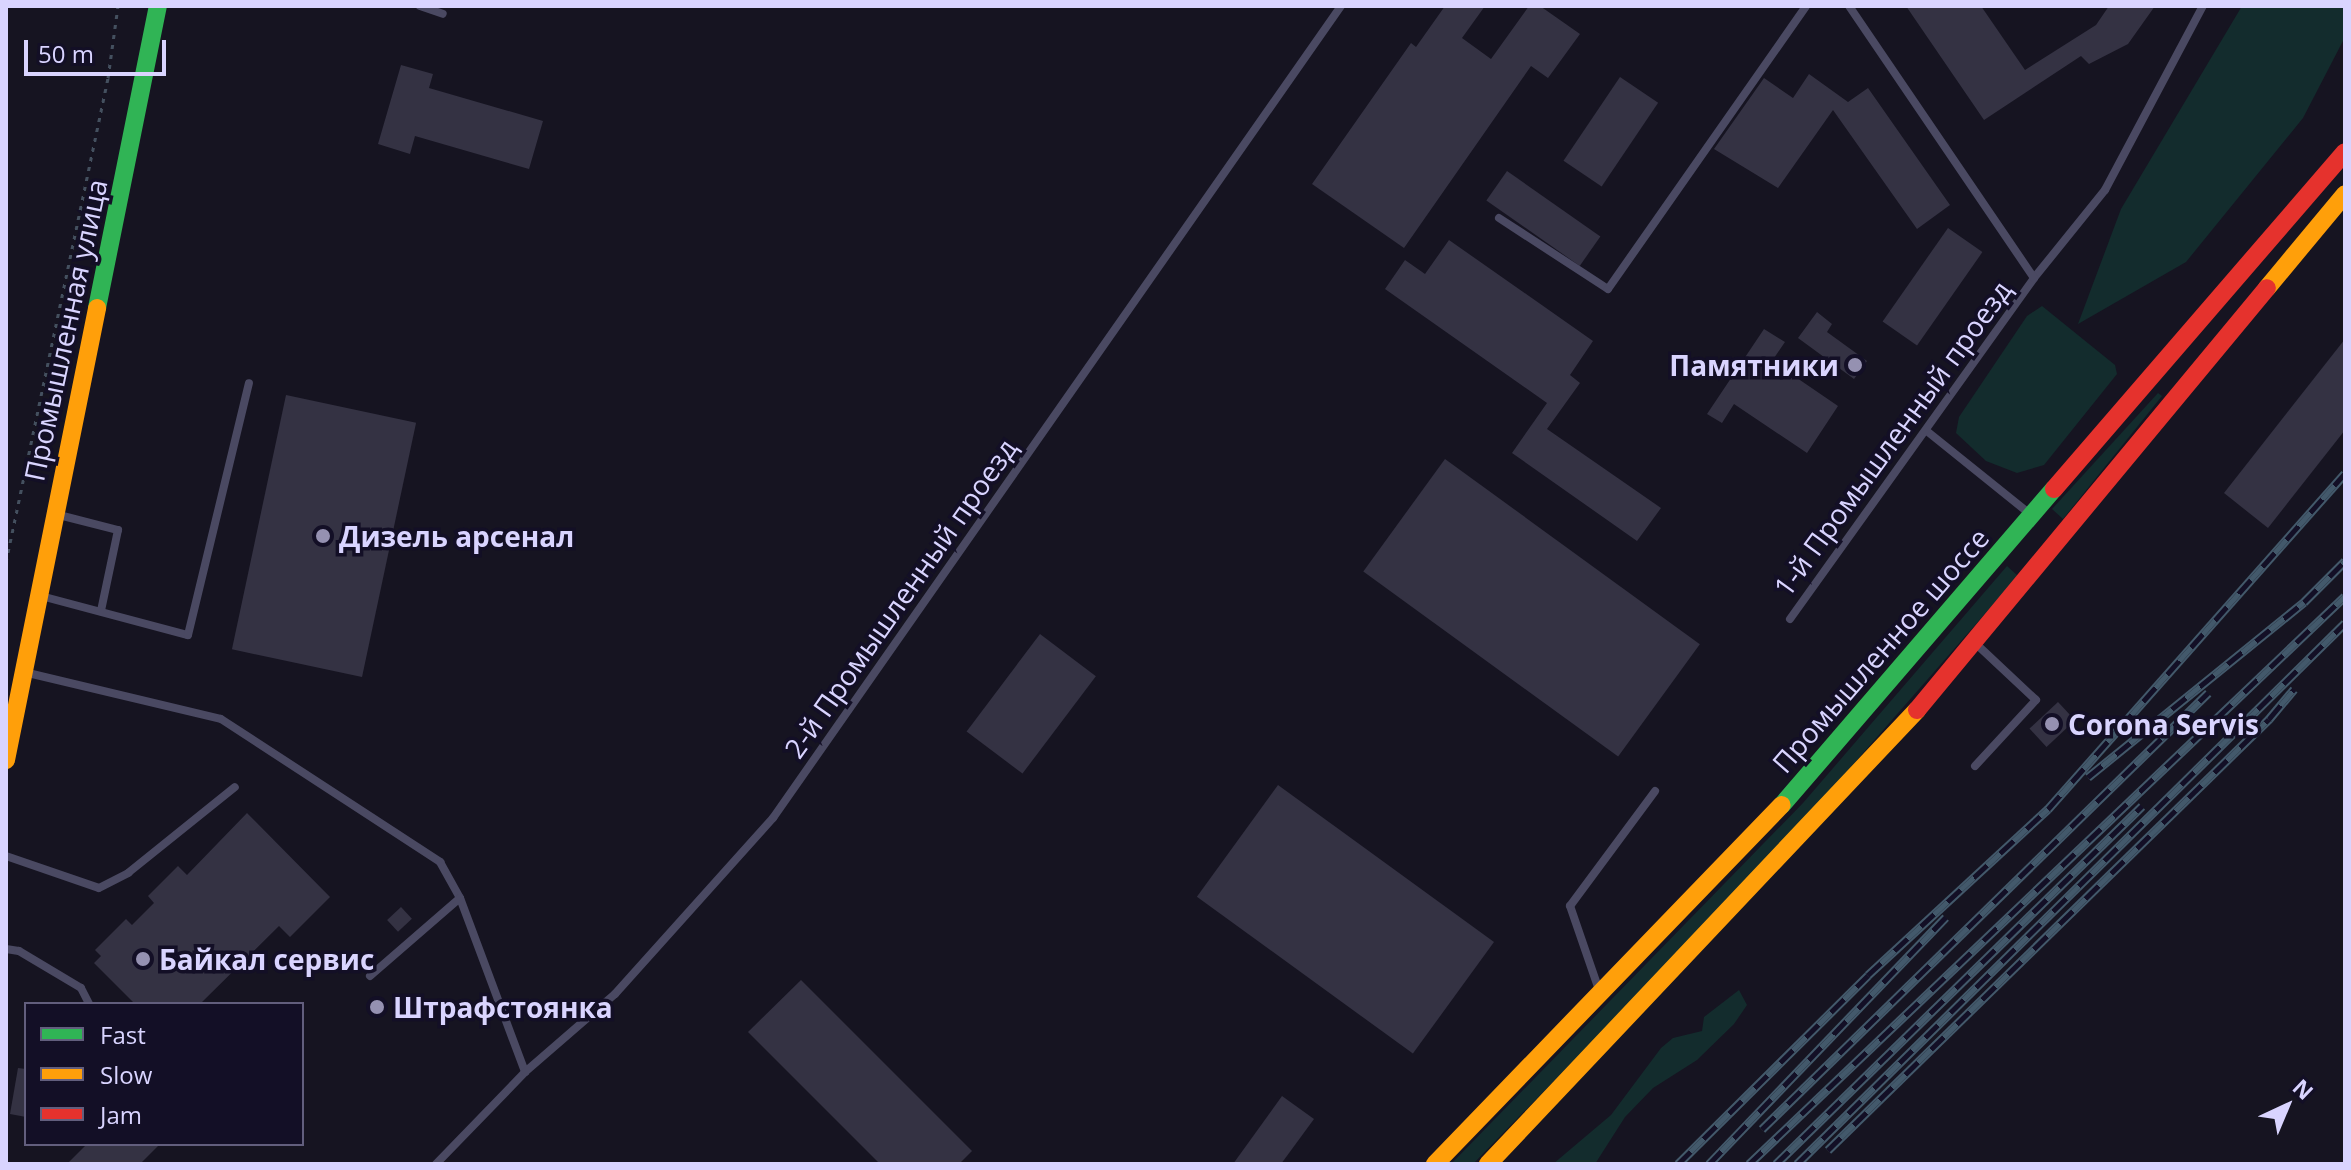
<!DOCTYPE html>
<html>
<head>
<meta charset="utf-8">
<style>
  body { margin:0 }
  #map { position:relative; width:2351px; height:1170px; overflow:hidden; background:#161421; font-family:"Open Sans",sans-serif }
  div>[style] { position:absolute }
  .green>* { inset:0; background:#132c2d }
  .building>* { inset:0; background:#343243; transform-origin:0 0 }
  .path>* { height:3px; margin-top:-1.5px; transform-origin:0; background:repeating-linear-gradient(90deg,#44505f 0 4px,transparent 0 10px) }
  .lane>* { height:8px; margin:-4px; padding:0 4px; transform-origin:4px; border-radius:4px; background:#4a4962 }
  .fast>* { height:18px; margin:-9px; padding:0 9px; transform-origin:9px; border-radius:9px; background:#30b455 }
  .slow>* { height:18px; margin:-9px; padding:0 9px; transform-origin:9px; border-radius:9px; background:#ff9f0a }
  .jam>* { height:18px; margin:-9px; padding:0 9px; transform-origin:9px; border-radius:9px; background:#e5322d }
  .rail>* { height:9px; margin-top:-4.5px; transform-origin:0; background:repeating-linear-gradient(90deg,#130f26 0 18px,#43596b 0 36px); box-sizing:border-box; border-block:2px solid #43596b }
  .dots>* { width:22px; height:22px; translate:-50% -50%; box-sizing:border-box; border:4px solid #130f26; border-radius:50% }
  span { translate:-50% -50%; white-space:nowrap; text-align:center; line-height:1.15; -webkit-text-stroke:7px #130f26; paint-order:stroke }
  .street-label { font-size:28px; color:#d9d4ff }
  .poi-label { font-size:28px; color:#d9d4ff; font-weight:700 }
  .right { translate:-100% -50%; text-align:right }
  .left { translate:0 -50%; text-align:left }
  .frame { position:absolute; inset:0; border:8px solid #d9d4ff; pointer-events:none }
  .legend { position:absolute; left:24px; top:1002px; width:280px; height:144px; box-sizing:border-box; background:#130f26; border:2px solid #625e7d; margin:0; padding:10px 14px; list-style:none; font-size:24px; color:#d9d4ff }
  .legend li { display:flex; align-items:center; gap:16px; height:40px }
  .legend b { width:40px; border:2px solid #625e7d }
  .north { position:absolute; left:2247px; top:1066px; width:80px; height:80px; -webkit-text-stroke:6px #130f26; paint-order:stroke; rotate:44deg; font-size:22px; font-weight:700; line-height:32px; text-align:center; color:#d9d4ff }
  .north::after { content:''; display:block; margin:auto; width:28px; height:36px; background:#d9d4ff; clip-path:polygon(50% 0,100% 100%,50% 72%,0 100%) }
  .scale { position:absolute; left:24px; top:40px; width:142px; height:36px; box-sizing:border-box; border:4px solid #d9d4ff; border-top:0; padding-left:10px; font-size:24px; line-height:28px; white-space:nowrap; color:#d9d4ff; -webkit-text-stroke:6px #130f26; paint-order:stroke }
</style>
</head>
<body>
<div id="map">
  <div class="green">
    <div style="clip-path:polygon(2242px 6px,2345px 6px,2345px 37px,2303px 118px,2186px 262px,2078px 324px,2121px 209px)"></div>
    <div style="clip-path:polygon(2042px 306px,2115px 365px,2117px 374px,2044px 465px,2017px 473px,1986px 461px,1956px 433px,1959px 417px,2027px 316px)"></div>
    <div style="clip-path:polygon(2158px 393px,2162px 396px,2063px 519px,2052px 509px)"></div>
    <div style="clip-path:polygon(2007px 566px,2018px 576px,1772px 857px,1473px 1164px,1451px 1164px,1803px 803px)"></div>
    <div style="clip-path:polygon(1739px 990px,1747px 1005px,1734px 1024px,1697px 1060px,1653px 1088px,1625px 1117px,1595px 1164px,1553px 1164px,1611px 1115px,1661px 1048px,1673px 1038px,1702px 1031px,1704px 1017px)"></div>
  </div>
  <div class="building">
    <div style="clip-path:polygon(1445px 6px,1485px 6px,1462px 38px,1491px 59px,1529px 6px,1540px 6px,1580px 34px,1548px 78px,1531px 66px,1404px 248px,1312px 184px,1411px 43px,1416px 47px)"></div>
    <div style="clip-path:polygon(1906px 6px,1981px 6px,2025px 70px,2096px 25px,2109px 6px,2155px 6px,2128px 44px,2089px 64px,2081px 56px,1984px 120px)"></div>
    <div style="clip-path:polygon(401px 65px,433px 74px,429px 88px,543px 121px,529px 169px,415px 136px,410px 154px,378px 144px)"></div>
    <div style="clip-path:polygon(1809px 74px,1848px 102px,1868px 88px,1950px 205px,1917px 229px,1833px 110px,1778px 188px,1714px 149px,1764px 78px,1793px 98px)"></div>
    <div style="left:1620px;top:77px;width:46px;height:101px;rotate:34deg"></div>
    <div style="left:1507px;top:171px;width:114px;height:36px;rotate:35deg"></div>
    <div style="left:1948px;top:228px;width:42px;height:114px;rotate:35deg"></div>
    <div style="clip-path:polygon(1449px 240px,1593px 341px,1570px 375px,1580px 383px,1547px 429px,1661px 508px,1637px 541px,1512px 453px,1547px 403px,1385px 289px,1405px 260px,1425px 274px)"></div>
    <div style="clip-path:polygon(1817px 312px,1832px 324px,1827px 332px,1867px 361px,1854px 379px,1798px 338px)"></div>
    <div style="clip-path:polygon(1764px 329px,1785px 342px,1772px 361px,1838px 406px,1807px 453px,1734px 404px,1722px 423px,1707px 414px)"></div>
    <div style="clip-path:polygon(2345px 339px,2345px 430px,2268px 528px,2224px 493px)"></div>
    <div style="left:286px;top:395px;width:133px;height:260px;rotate:12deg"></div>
    <div style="left:1445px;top:459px;width:315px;height:139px;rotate:36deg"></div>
    <div style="left:1040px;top:634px;width:70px;height:122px;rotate:37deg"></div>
    <div style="left:2058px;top:702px;width:25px;height:39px;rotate:47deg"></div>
    <div style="left:1278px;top:785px;width:267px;height:138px;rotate:36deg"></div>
    <div style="clip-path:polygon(247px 813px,330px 897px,290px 937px,279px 926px,200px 1004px,135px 1004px,94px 963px,101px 956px,95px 950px,126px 919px,132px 925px,154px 903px,148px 896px,178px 866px,187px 875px)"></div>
    <div style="left:401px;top:907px;width:16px;height:19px;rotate:47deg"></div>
    <div style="clip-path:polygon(801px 980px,972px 1151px,959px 1164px,880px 1164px,748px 1032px)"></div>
    <div style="clip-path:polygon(18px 1068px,26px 1069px,26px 1117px,10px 1114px)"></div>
    <div style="clip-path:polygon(1282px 1096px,1314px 1119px,1281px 1164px,1233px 1164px)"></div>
    <div style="clip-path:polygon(87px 1144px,160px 1144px,140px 1164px,67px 1164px)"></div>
  </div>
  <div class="path">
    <div style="left:6px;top:562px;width:495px;rotate:-78.1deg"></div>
    <div style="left:108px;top:78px;width:73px;rotate:-82.1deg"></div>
  </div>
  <div class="lane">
    <div style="left:420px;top:6px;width:24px;rotate:19deg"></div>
    <div style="left:1499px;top:218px;width:130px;rotate:33.1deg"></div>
    <div style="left:1608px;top:289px;width:345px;rotate:-55deg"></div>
    <div style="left:2034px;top:278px;width:113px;rotate:-51.1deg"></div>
    <div style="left:2105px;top:190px;width:208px;rotate:-62deg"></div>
    <div style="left:1928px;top:432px;width:131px;rotate:38.8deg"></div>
    <div style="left:59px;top:515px;width:61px;rotate:14.3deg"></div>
    <div style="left:118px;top:530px;width:83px;rotate:101.9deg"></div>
    <div style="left:41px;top:596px;width:152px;rotate:14.9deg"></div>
    <div style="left:188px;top:635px;width:259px;rotate:-76.4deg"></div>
    <div style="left:1790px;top:619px;width:419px;rotate:-54.4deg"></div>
    <div style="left:2034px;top:278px;width:329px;rotate:-124.2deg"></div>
    <div style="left:28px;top:673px;width:198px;rotate:13.4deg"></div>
    <div style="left:221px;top:719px;width:262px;rotate:33.1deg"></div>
    <div style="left:440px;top:862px;width:41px;rotate:60.9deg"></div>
    <div style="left:460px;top:898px;width:186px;rotate:69.5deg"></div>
    <div style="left:1975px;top:766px;width:90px;rotate:-47.3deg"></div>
    <div style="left:2036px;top:700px;width:83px;rotate:-136.9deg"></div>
    <div style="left:6px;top:856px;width:98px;rotate:19deg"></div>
    <div style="left:99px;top:888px;width:33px;rotate:-27deg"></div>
    <div style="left:128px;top:873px;width:137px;rotate:-38.8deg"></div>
    <div style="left:6px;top:949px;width:13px;rotate:9deg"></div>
    <div style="left:19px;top:951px;width:72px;rotate:30.8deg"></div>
    <div style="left:81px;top:988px;width:18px;rotate:63deg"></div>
    <div style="left:370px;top:976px;width:119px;rotate:-40.9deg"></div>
    <div style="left:1599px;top:990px;width:89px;rotate:-109deg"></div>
    <div style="left:1570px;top:906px;width:143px;rotate:-53.5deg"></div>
    <div style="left:436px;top:1164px;width:128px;rotate:-45.9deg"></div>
    <div style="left:525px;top:1072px;width:119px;rotate:-40.9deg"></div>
    <div style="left:615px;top:994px;width:237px;rotate:-48.1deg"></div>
    <div style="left:773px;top:818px;width:991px;rotate:-55.03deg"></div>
  </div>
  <div class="fast">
    <div style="left:97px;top:308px;width:308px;rotate:-78.6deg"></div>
    <div style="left:1782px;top:805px;width:417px;rotate:-49.3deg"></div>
  </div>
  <div class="slow">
    <div style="left:2267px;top:288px;width:122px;rotate:-50.3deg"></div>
    <div style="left:6px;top:760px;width:461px;rotate:-78.6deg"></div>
    <div style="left:1435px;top:1164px;width:499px;rotate:-46deg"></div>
    <div style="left:1488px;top:1164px;width:625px;rotate:-46.62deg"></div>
  </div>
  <div class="jam">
    <div style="left:2054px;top:489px;width:445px;rotate:-49.2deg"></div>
    <div style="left:1917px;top:710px;width:548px;rotate:-50.33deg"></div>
  </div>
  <div class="rail">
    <div style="left:2088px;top:777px;width:278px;rotate:-39deg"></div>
    <div style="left:2304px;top:602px;width:58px;rotate:-45deg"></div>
    <div style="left:1762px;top:1129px;width:624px;rotate:-44.35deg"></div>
    <div style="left:1828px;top:1150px;width:617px;rotate:-44.34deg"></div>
    <div style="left:2269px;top:719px;width:39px;rotate:-50deg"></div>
    <div style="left:1678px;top:1164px;width:268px;rotate:-44.8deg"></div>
    <div style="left:1868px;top:975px;width:245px;rotate:-42.7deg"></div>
    <div style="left:2048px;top:809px;width:448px;rotate:-48.5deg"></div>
    <div style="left:1709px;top:1164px;width:342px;rotate:-46.2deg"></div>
    <div style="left:1749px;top:1164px;width:823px;rotate:-43.62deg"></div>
    <div style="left:1776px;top:1164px;width:512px;rotate:-44.37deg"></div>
    <div style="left:1797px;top:1164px;width:770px;rotate:-44.63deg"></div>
  </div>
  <div class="dots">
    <div style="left:1855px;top:365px;background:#9591b1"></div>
    <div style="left:323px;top:536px;background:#9591b1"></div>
    <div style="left:2052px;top:724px;background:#9591b1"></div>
    <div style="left:143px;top:959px;background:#9591b1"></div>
    <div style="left:377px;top:1007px;background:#9591b1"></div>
  </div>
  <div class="street-label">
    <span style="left:65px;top:330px;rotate:-78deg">Промышленная улица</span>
    <span style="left:1892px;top:438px;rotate:-54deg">1-й Промышленный проезд</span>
    <span style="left:900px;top:598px;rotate:-55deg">2-й Промышленный проезд</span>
    <span style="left:1880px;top:650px;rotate:-49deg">Промышленное шоссе</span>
  </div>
  <div class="poi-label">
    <span class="right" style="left:1839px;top:365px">Памятники</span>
    <span class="left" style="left:339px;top:536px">Дизель арсенал</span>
    <span class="left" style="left:2068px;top:724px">Corona Servis</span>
    <span class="left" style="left:159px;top:959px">Байкал сервис</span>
    <span class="left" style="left:393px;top:1007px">Штрафстоянка</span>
  </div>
  <div class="frame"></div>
  <ul class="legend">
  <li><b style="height:10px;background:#30b455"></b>Fast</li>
  <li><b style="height:10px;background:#ff9f0a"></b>Slow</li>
  <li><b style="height:10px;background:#e5322d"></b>Jam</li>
  </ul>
  <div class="north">N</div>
  <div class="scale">50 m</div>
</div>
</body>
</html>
